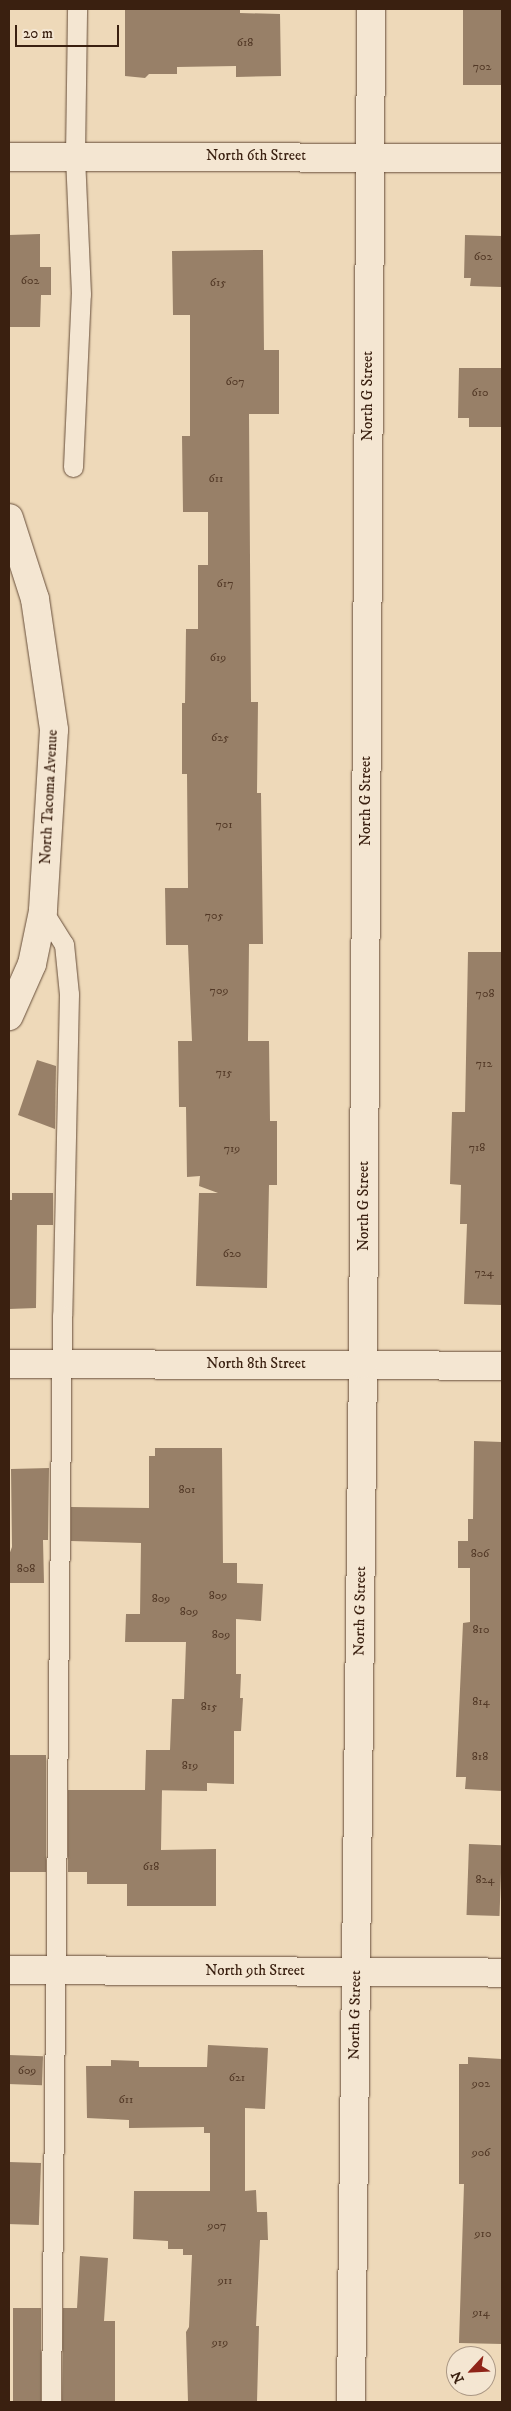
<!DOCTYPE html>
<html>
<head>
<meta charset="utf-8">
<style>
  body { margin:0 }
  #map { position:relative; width:511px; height:2411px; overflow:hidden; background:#eed9b9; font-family:"IM FELL DW Pica",serif }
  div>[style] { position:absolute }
  .building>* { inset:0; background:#988068; transform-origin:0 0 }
  .roads { filter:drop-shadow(0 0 1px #674e3a) drop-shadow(0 0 1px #674e3a) }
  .lane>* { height:19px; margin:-9.5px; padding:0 9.5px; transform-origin:9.5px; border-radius:9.5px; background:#f4e6d2 }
  .street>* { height:28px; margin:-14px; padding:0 14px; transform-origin:14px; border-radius:14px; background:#f4e6d2 }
  .secondary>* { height:28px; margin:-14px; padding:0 14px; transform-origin:14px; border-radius:14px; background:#f4e6d2 }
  span { translate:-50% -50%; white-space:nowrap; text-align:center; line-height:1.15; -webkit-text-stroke:4px #f4e6d2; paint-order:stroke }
  .number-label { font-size:12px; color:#523826 }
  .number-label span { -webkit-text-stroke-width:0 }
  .street-label { font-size:15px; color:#3a2010 }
  .frame { position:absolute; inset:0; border:10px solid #3a2010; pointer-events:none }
  .north { position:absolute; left:446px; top:2346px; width:50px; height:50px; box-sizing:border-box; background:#f4e6d2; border:1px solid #aa9784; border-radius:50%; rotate:245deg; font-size:14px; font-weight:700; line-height:20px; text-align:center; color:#3a2010 }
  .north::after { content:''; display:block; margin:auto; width:18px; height:22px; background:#8f2418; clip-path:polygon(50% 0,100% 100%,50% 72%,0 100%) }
  .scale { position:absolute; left:15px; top:25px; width:104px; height:22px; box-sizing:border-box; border:2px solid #3a2010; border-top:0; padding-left:6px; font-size:15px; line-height:18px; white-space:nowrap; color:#3a2010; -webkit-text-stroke:4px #f4e6d2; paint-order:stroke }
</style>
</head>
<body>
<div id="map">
  <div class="building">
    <div style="clip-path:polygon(125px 9px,240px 9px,240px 13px,280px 14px,281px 76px,236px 77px,236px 66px,177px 67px,177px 74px,149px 74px,145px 78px,125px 76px)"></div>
    <div style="left:463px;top:9px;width:39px;height:76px"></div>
    <div style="clip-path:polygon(40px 234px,40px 267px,51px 267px,51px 295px,41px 295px,40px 327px,9px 327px,9px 235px)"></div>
    <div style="clip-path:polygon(465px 235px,502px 236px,502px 287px,470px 286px,471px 278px,464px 278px)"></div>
    <div style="clip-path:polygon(263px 250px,264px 350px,279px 350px,279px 414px,249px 414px,251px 702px,258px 702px,257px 793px,261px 793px,263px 944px,249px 944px,248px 1041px,269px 1041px,270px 1121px,277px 1121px,277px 1185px,269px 1185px,267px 1288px,196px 1286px,199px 1193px,218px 1193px,199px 1186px,200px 1176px,187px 1177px,186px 1107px,179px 1107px,178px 1041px,192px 1041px,188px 945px,166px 945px,165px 888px,188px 888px,187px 774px,182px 774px,182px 703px,185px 703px,186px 629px,198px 629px,198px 565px,208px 565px,208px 512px,183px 512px,182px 436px,190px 436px,190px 315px,173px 315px,172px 251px)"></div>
    <div style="clip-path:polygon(459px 368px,502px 368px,502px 427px,469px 427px,469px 418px,458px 418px)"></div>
    <div style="clip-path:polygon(468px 952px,502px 952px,502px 1305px,464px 1304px,467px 1224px,460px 1224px,461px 1185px,450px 1184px,452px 1112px,465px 1112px)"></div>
    <div style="clip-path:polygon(37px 1060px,56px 1066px,55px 1129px,18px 1115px)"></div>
    <div style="clip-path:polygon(12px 1193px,53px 1193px,53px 1225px,37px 1225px,36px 1308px,9px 1309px,9px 1200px,12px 1200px)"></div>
    <div style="clip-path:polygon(474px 1441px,502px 1442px,502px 1791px,465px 1789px,466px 1777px,456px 1777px,463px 1623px,470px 1622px,470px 1568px,458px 1568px,458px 1541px,468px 1541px,468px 1519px,473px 1519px)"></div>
    <div style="clip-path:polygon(155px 1448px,222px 1448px,223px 1563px,237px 1563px,237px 1583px,263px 1584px,261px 1621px,236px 1619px,236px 1674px,241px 1674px,240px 1698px,243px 1698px,241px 1731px,234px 1731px,234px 1784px,207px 1783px,207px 1791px,145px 1790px,146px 1750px,170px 1750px,172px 1699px,184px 1699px,186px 1642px,125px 1642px,126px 1614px,140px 1614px,141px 1543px,71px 1541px,71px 1507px,149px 1508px,149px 1456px,155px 1456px)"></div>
    <div style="clip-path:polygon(49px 1468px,48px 1540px,43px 1540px,44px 1583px,9px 1583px,9px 1555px,12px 1547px,11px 1469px)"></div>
    <div style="left:46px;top:1755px;width:117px;height:36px;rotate:90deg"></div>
    <div style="clip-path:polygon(68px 1790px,162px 1790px,161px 1850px,216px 1849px,216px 1906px,127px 1906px,127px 1884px,87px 1884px,87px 1872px,68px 1872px)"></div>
    <div style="left:469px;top:1844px;width:33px;height:71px;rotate:2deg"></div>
    <div style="clip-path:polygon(208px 2045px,268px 2048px,265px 2109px,245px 2108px,245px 2191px,256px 2190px,257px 2212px,267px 2212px,268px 2240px,260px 2240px,256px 2326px,259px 2326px,257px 2402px,188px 2402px,186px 2332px,189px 2327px,192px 2255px,183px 2255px,183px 2249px,168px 2249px,168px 2241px,133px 2239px,134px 2191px,210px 2191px,210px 2133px,204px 2133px,204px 2127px,129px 2128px,129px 2120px,87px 2118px,86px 2066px,111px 2066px,111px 2060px,139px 2061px,139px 2067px,207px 2067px)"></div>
    <div style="left:9px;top:2055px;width:34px;height:29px;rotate:2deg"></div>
    <div style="clip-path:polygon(468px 2057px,502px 2059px,502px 2344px,459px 2343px,464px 2184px,459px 2184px,459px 2064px,468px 2064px)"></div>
    <div style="left:9px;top:2162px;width:32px;height:62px;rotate:2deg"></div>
    <div style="clip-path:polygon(80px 2256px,108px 2258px,104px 2321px,115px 2321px,115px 2402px,62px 2402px,63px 2308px,77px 2308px)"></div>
    <div style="left:13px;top:2308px;width:28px;height:94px"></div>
  </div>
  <div class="roads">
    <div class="lane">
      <div style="left:73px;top:467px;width:173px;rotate:-87.4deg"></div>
      <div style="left:81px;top:294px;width:138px;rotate:-92.5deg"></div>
      <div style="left:75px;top:156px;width:147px;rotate:-89.2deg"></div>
      <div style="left:43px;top:911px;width:39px;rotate:58deg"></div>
      <div style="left:64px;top:944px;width:50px;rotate:84.3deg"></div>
      <div style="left:69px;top:994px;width:321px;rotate:91.2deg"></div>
      <div style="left:62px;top:1315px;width:1087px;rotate:90.58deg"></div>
    </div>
    <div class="street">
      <div style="left:9px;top:157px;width:493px;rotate:0.1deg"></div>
      <div style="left:9px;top:1364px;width:493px;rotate:0.2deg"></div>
      <div style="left:9px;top:1970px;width:493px;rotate:0.3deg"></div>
      <div style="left:351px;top:2402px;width:1038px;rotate:-89.34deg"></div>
      <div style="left:363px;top:1364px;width:1355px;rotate:-89.66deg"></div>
    </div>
    <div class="secondary">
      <div style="left:9px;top:518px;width:85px;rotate:72.2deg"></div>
      <div style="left:35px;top:599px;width:132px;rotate:81.7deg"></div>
      <div style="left:54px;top:730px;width:181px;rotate:93.5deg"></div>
      <div style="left:43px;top:911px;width:54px;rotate:101.7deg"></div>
      <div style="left:32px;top:964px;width:57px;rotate:113.9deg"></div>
    </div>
  </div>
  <div class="number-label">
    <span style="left:245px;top:43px">618</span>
    <span style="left:482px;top:67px">702</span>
    <span style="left:483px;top:257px">602</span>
    <span style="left:30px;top:281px">602</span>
    <span style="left:218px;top:283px">615</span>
    <span style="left:235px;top:382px">607</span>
    <span style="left:480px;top:393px">610</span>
    <span style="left:216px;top:479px">611</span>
    <span style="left:225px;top:584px">617</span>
    <span style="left:218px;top:658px">619</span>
    <span style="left:220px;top:738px">625</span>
    <span style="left:224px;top:825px">701</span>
    <span style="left:214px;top:916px">705</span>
    <span style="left:219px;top:991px">709</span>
    <span style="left:485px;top:994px">708</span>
    <span style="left:484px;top:1064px">712</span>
    <span style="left:224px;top:1073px">715</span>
    <span style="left:477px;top:1148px">718</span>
    <span style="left:232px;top:1149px">719</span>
    <span style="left:232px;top:1254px">620</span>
    <span style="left:484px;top:1273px">724</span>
    <span style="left:187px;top:1490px">801</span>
    <span style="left:480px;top:1554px">806</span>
    <span style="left:26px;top:1569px">808</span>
    <span style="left:218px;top:1596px">809</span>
    <span style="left:161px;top:1599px">809</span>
    <span style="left:189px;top:1612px">809</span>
    <span style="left:481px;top:1630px">810</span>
    <span style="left:221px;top:1635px">809</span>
    <span style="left:481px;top:1702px">814</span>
    <span style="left:209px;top:1707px">815</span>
    <span style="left:480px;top:1757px">818</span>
    <span style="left:190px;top:1766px">819</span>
    <span style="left:151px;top:1867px">618</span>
    <span style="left:485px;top:1880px">824</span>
    <span style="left:27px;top:2071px">609</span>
    <span style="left:237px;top:2078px">621</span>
    <span style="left:481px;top:2084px">902</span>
    <span style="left:126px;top:2100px">611</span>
    <span style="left:481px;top:2153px">906</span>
    <span style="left:217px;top:2226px">907</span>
    <span style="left:483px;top:2234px">910</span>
    <span style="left:225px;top:2281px">911</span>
    <span style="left:481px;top:2313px">914</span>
    <span style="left:220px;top:2343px">919</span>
  </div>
  <div class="street-label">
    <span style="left:256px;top:156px">North 6th Street</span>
    <span style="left:368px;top:396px;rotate:-90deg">North G Street</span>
    <span style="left:49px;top:797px;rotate:-87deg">North Tacoma Avenue</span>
    <span style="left:366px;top:801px;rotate:-90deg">North G Street</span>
    <span style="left:364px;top:1206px;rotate:-90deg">North G Street</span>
    <span style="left:256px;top:1364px">North 8th Street</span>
    <span style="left:360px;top:1611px;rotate:-89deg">North G Street</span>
    <span style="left:255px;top:1971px">North 9th Street</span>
    <span style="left:355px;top:2015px;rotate:-89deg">North G Street</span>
  </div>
  <div class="frame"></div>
  <div class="north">N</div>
  <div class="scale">20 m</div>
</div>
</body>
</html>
